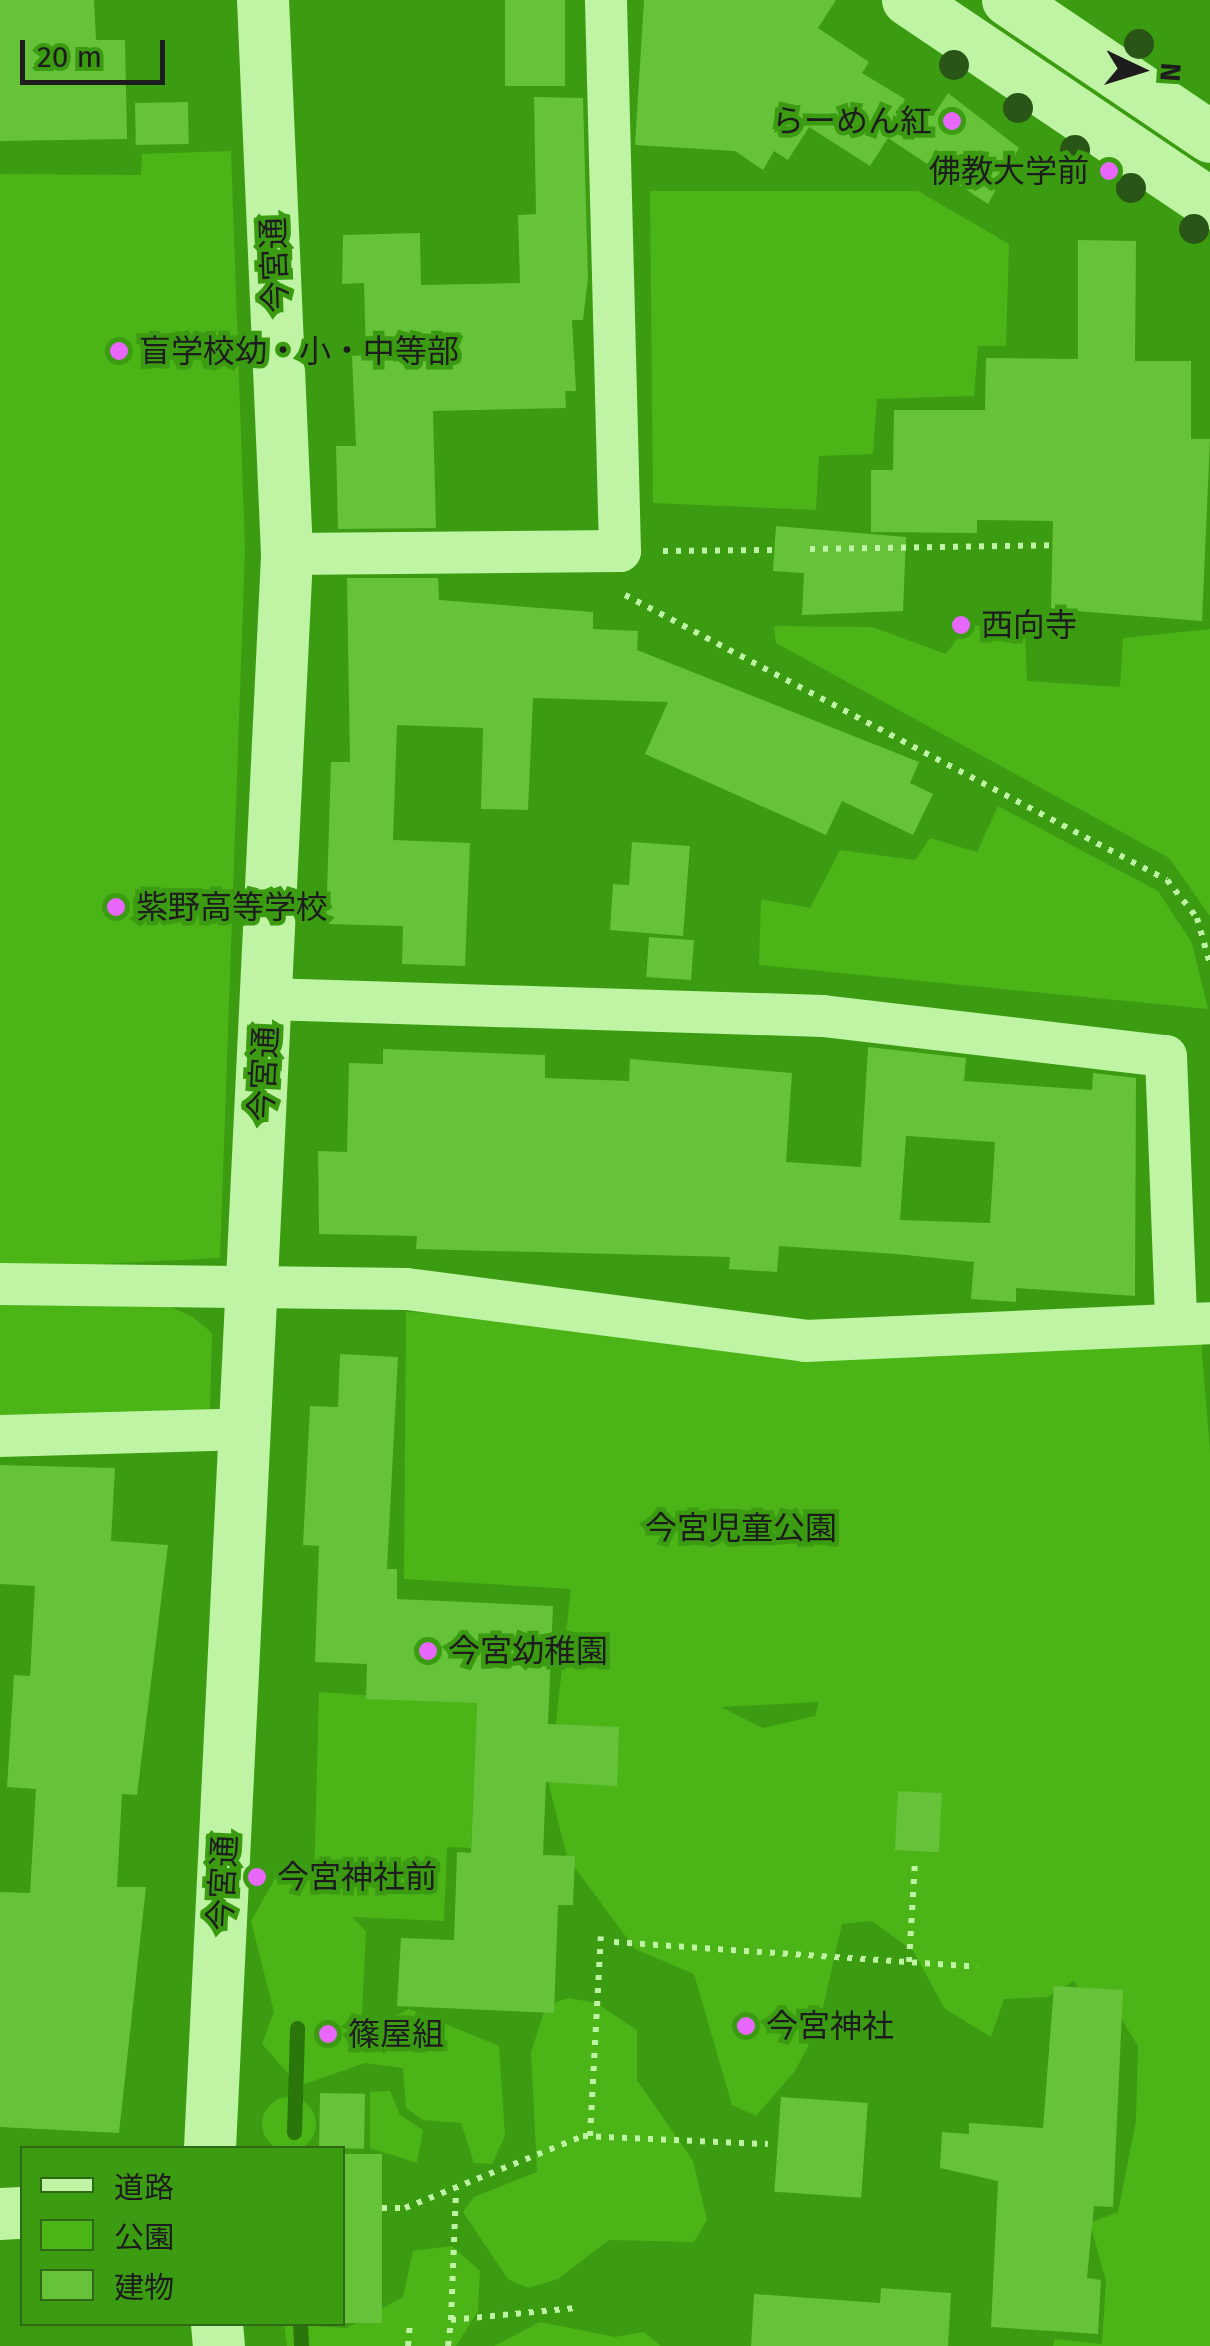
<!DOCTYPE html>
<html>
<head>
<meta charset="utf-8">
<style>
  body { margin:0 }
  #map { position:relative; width:1210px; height:2346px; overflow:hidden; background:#3b9b11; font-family:"Fira Sans","Noto Sans JP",sans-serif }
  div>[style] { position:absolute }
  .green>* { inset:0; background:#4bb518 }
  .round { border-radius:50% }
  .stream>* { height:15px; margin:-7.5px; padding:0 7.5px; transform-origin:7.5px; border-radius:7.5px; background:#2a760a }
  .building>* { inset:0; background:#65c239; transform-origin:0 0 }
  .path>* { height:6px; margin-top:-3px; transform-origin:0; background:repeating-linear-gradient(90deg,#bef4a4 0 5px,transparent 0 13px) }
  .minor>* { height:42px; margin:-21px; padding:0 21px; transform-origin:21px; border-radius:21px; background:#bef4a4 }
  .tertiary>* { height:52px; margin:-26px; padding:0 26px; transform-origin:26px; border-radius:26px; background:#bef4a4 }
  .trees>* { width:30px; height:30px; margin:-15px; border-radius:50%; background:#295616 }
  .dots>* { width:28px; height:28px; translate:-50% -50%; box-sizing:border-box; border:5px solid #3b9b11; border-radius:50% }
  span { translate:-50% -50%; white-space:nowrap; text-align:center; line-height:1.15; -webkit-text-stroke:9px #3b9b11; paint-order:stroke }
  .poi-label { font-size:32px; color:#1d1d1d }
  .right { translate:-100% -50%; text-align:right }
  .left { translate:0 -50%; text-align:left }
  .street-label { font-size:32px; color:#1d1d1d }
  .park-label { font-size:32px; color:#1b1d1a }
  .legend { position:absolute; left:20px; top:2146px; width:325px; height:180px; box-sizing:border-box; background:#3b9b11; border:2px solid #2f6916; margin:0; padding:12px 18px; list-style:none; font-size:30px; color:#1d1d1d }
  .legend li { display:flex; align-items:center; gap:20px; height:50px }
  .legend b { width:50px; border:2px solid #2f6916 }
  .north { position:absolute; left:1090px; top:20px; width:100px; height:100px; -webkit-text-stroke:8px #3b9b11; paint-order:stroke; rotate:94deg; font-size:28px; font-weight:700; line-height:40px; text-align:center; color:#1d1d1d }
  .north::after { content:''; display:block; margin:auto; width:35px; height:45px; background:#1d1d1d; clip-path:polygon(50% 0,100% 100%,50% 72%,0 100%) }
  .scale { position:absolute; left:20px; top:40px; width:145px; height:45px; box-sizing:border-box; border:5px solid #1d1d1d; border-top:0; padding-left:12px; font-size:30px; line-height:35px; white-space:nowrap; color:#1d1d1d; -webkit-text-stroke:8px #3b9b11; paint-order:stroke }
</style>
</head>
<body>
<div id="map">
  <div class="green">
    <div style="clip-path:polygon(231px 151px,245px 550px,220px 1258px,0 1269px,0 174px,141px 175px,142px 154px)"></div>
    <div style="clip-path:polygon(650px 191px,918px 191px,1009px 244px,1006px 346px,978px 346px,974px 396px,877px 399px,873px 454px,819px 456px,816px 510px,653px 503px)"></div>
    <div style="clip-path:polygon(968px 624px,1025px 634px,1027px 681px,1120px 687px,1123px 638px,1210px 629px,1210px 916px,1169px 858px,776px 643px,774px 626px,872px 627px,946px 654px)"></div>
    <div style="clip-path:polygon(998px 806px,1158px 891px,1192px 943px,1208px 1009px,759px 965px,761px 899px,810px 908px,840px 850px,915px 860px,930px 838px,977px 852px)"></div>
    <div style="clip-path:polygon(0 1298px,161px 1303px,193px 1317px,212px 1333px,210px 1411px,0 1415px)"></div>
    <div style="clip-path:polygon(evenodd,406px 1312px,1201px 1340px,1210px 1452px,1210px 2346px,1053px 2346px,1055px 2339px,1102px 2344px,1106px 2281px,1090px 2223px,1118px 2212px,1136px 2121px,1138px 2046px,1113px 2005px,1084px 1998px,1074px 1981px,1047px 1997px,1004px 1999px,991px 2037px,945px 2009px,913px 1951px,872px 1921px,842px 1924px,819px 2025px,795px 2071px,756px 2116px,732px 2105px,694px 1974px,635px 1949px,567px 1857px,549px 1785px,571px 1589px,404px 1579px,406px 1312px,819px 1702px,815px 1716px,763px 1728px,721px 1707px,819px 1702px)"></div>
    <div style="clip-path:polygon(319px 1692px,477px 1703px,471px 1848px,447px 1847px,444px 1921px,352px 1917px,366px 1931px,362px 2016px,371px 2028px,409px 2009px,499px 2046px,505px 2136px,492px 2164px,474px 2163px,461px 2123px,423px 2120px,406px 2108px,403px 2068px,365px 2063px,299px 2086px,262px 2044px,274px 2012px,251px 1921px,281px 1868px,314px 1882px)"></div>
    <div style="clip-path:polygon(568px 1998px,596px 2003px,637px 2030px,637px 2080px,693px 2161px,707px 2220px,694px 2242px,609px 2240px,558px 2279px,528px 2288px,508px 2279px,463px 2212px,474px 2197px,537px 2172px,531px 2052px,546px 2006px)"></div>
    <div style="clip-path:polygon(390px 2091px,400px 2115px,423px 2130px,417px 2163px,370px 2148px,370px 2092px)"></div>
    <div class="round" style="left:262px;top:2097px;width:54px;height:54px"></div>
    <div style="clip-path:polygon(452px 2246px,480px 2271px,478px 2311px,456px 2346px,287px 2346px,284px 2324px,347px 2328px,403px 2297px,413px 2251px)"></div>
    <div style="clip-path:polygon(540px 2322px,615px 2337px,644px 2332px,661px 2346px,494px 2346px)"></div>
  </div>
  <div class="stream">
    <div style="left:294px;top:2132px;width:104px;rotate:-88.3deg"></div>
    <div style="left:300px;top:2324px;width:22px;rotate:87deg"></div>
  </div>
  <div class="building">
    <div style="clip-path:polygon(0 0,94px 0,96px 40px,125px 40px,127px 139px,0 141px)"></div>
    <div style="left:505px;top:0;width:60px;height:86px"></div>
    <div style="clip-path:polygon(644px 0,836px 0,818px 28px,869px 62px,862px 73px,933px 116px,948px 93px,1019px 148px,988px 204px,888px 138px,870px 166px,809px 127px,788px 160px,774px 151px,763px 170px,735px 151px,635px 145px)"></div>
    <div style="clip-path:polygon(534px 97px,583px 98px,588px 278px,583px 320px,572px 320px,576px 391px,565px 391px,566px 408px,433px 411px,436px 528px,338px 529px,336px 446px,356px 446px,352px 356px,366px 355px,364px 283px,342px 284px,343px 235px,420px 233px,421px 285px,520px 283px,518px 215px,536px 214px)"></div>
    <div style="left:188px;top:102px;width:42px;height:53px;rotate:89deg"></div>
    <div style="clip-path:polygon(1078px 240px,1136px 241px,1135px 361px,1191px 361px,1191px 439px,1210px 439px,1202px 621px,1051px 609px,1053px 521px,977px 520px,977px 533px,871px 532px,871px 470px,893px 470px,894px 410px,985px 410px,986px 358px,1078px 359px)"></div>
    <div style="clip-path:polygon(776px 526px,906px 537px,903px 611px,802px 615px,804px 573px,773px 571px)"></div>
    <div style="clip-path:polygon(347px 578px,438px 578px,439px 600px,593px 612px,593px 629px,638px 631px,637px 650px,919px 762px,910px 783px,933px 794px,913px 835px,842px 801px,826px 835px,645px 754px,668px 702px,533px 698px,528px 810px,481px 809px,483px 728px,397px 725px,393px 840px,470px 843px,465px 966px,402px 964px,403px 926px,326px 924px,331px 762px,350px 762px)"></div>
    <div style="clip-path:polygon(632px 842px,690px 846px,683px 936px,610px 930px,613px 884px,629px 885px)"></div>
    <div style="left:649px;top:937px;width:45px;height:40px;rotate:4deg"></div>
    <div style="clip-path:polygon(evenodd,868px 1047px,966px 1058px,964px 1081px,1092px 1090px,1093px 1073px,1136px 1078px,1135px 1296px,1016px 1288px,1016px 1302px,971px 1299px,974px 1262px,896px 1254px,779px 1246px,777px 1272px,729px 1269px,730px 1257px,416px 1249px,417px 1236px,319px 1234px,318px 1151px,347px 1152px,349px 1063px,383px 1064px,383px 1049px,545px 1055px,545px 1078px,629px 1081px,630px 1059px,792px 1073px,786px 1162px,861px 1167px,868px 1047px,906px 1136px,995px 1142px,990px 1223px,900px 1220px,906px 1136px)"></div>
    <div style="clip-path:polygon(340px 1354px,398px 1357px,387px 1569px,397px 1569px,397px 1599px,553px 1606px,548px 1724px,619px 1727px,617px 1786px,546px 1782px,543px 1855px,575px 1856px,573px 1905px,558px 1905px,554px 2013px,397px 2006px,401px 1938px,454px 1940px,457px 1852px,471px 1853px,477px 1703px,366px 1699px,367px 1664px,315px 1662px,319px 1546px,303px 1545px,310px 1406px,338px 1407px)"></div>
    <div style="clip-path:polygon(0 1465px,115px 1468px,111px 1541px,168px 1545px,137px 1795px,122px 1794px,117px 1887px,146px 1887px,119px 2133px,0 2127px,0 1892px,30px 1893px,36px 1789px,7px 1787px,14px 1675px,30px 1676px,35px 1586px,0 1584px)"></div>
    <div style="left:898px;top:1791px;width:44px;height:59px;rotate:3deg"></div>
    <div style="clip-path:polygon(1054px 1986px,1123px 1990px,1113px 2207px,1094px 2206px,1087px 2278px,1101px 2280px,1098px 2334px,991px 2327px,998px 2181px,940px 2168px,942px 2132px,969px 2134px,969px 2123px,1043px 2128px)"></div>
    <div style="left:320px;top:2093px;width:45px;height:55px;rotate:1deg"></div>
    <div style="left:781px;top:2097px;width:87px;height:95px;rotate:4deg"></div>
    <div style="left:342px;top:2154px;width:40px;height:169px"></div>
    <div style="clip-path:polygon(881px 2288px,951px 2293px,948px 2346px,751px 2346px,754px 2294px,880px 2303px)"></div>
  </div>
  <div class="path">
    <div style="left:810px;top:549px;width:244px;rotate:-0.9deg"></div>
    <div style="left:663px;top:551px;width:111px;rotate:-0.5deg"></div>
    <div style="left:625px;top:595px;width:612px;rotate:27.74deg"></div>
    <div style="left:1167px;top:880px;width:48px;rotate:51.7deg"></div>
    <div style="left:1197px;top:918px;width:48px;rotate:74.2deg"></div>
    <div style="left:614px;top:1942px;width:364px;rotate:3.9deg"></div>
    <div style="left:909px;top:1962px;width:100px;rotate:-86.6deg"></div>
    <div style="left:590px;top:2136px;width:200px;rotate:-86.9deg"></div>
    <div style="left:382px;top:2208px;width:23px"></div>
    <div style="left:405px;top:2208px;width:192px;rotate:-22deg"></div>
    <div style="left:583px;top:2136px;width:185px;rotate:2.5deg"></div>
    <div style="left:451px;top:2320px;width:132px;rotate:-87.8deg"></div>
    <div style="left:408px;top:2346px;width:23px;rotate:-85deg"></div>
    <div style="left:448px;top:2346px;width:26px;rotate:-83deg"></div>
    <div style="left:451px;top:2320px;width:125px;rotate:-5.5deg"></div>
  </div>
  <div class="minor">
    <div style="left:287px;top:554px;width:333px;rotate:-0.5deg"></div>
    <div style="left:620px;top:551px;width:551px;rotate:-91.46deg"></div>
    <div style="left:268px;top:999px;width:555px;rotate:1.75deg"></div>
    <div style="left:823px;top:1016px;width:345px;rotate:6.7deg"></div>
    <div style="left:1166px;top:1056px;width:265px;rotate:87.8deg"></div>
    <div style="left:0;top:1284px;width:407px;rotate:0.7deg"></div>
    <div style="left:407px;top:1289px;width:401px;rotate:7.4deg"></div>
    <div style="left:805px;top:1341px;width:405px;rotate:-2.5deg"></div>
    <div style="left:0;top:1436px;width:246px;rotate:-1.6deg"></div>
  </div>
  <div class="tertiary">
    <div style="left:908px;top:0;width:364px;rotate:34deg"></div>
    <div style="left:1008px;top:0;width:244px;rotate:34.1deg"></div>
    <div style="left:210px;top:2148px;width:1596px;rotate:-87.23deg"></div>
    <div style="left:287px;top:554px;width:555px;rotate:-92.48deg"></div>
    <div style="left:0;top:2214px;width:22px;rotate:-3deg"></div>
    <div style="left:217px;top:2324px;width:22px;rotate:85deg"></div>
  </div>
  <div class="trees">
    <div style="left:1139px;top:44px"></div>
    <div style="left:954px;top:65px"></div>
    <div style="left:1018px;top:108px"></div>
    <div style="left:1075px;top:150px"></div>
    <div style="left:1131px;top:188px"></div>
    <div style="left:1194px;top:229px"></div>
  </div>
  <div class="dots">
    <div style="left:952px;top:121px;background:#e767ff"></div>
    <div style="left:1109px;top:171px;background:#e767ff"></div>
    <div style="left:119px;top:351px;background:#e767ff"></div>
    <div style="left:961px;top:625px;background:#e767ff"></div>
    <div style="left:116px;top:907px;background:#e767ff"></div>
    <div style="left:428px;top:1651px;background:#e767ff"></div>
    <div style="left:257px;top:1877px;background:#e767ff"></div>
    <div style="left:746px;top:2026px;background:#e767ff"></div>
    <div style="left:328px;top:2034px;background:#e767ff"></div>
  </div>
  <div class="poi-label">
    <span class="right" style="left:932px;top:121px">らーめん紅</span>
    <span class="right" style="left:1089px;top:171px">佛教大学前</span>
    <span class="left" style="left:139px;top:351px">盲学校幼・小・中等部</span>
    <span class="left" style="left:981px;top:625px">西向寺</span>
    <span class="left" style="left:136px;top:907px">紫野高等学校</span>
    <span class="left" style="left:448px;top:1651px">今宮幼稚園</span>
    <span class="left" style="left:277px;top:1877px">今宮神社前</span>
    <span class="left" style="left:766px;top:2026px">今宮神社</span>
    <span class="left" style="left:348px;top:2034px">篠屋組</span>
  </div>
  <div class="street-label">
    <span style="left:275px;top:265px;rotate:-92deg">今宮通</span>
    <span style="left:264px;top:1074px;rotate:-87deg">今宮通</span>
    <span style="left:223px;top:1883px;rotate:-87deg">今宮通</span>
  </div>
  <div class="park-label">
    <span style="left:741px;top:1528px">今宮児童公園</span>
  </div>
  <ul class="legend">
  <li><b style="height:12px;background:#bef4a4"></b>道路</li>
  <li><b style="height:28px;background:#4bb518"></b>公園</li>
  <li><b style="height:28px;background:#65c239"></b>建物</li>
  </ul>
  <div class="north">N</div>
  <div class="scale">20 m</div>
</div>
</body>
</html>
